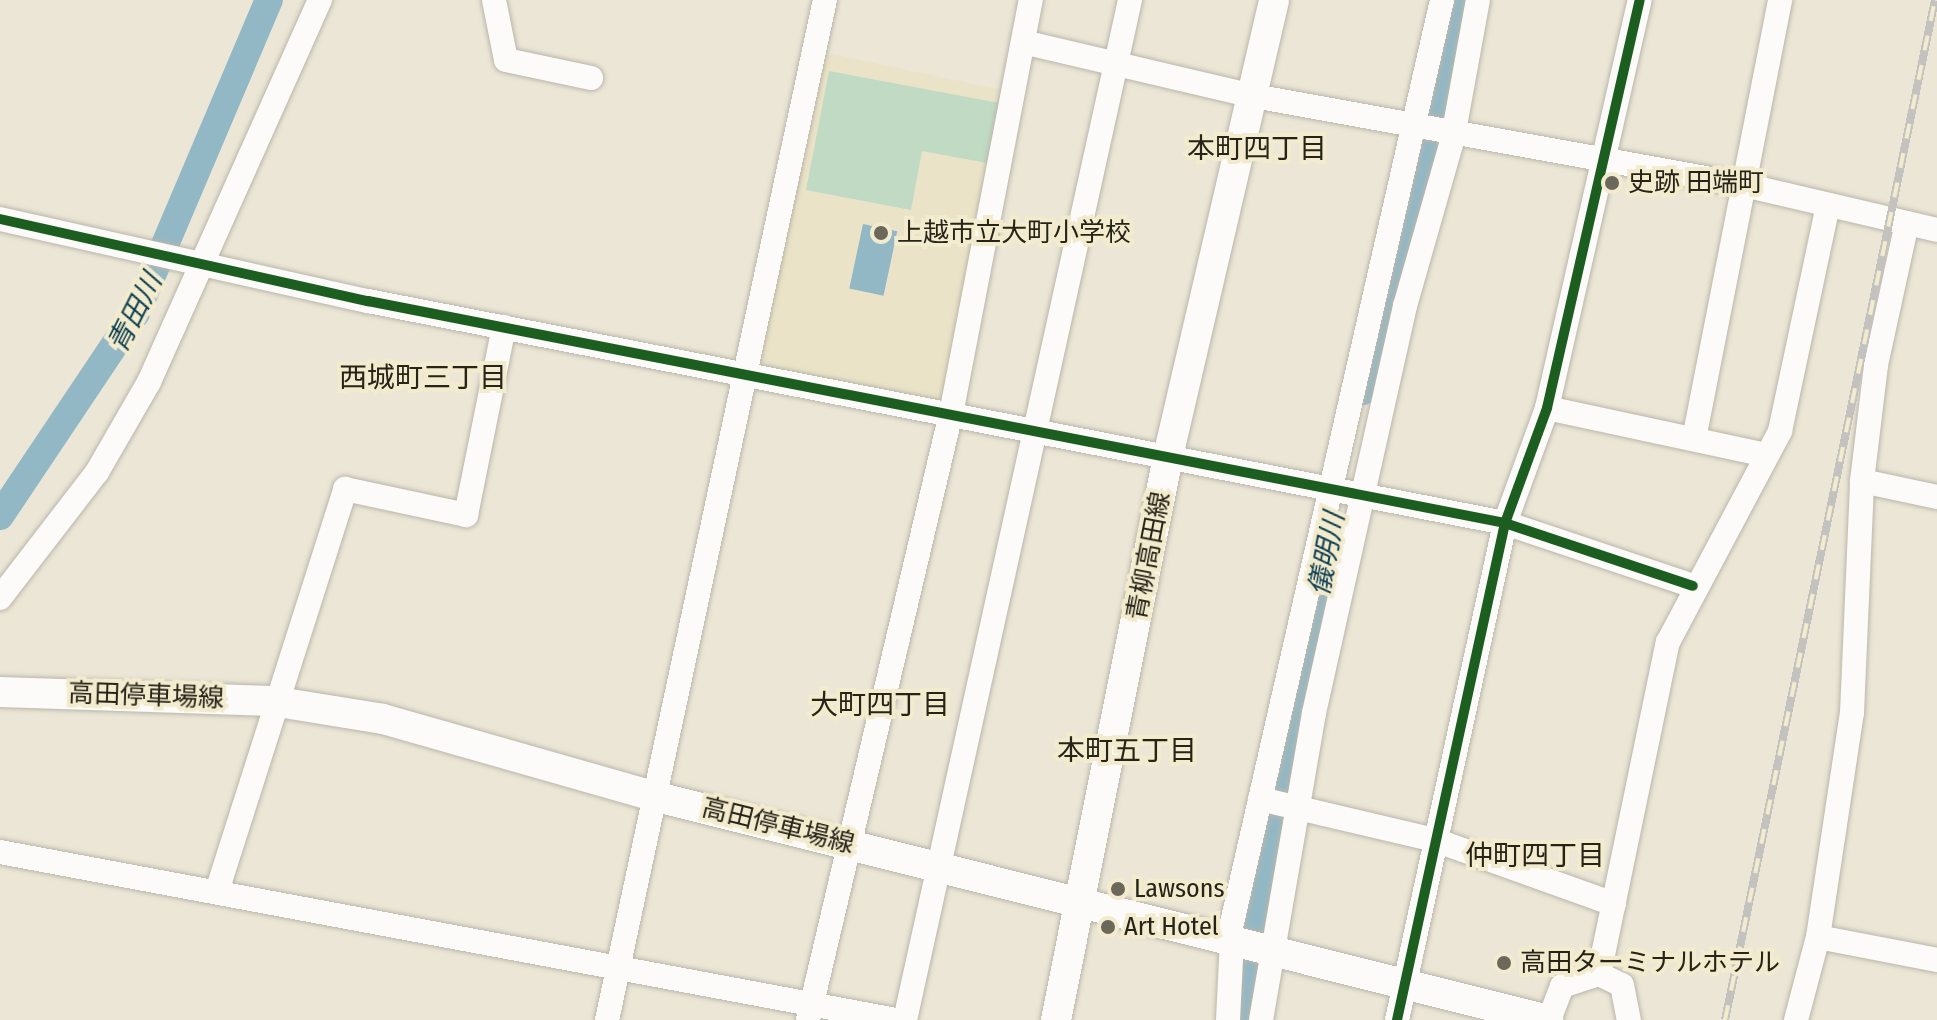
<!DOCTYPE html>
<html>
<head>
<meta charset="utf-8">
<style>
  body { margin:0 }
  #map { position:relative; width:1937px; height:1020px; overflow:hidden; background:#ebe6d6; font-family:"Fira Sans Condensed","Noto Sans JP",sans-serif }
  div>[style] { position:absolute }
  .built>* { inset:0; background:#eae3c8; transform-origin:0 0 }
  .green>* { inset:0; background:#c0dac3 }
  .water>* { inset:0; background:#93b8c5; transform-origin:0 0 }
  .river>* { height:28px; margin:-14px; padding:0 14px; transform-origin:14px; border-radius:14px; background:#93b8c5 }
  .roads { filter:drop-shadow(0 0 2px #bab6a9) drop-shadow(0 0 2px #bab6a9) }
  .minor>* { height:24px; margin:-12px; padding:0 12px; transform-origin:12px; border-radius:12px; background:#fcfbf9 }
  .major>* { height:30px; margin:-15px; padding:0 15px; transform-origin:15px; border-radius:15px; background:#fcfbf9 }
  .rail>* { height:8px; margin-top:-4px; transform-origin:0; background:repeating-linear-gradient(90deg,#f3ebce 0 15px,#c3c2be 0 30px); box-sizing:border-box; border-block:2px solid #c3c2be }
  .cycleway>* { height:10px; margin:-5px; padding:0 5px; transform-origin:5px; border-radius:5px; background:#1b5e20 }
  .dots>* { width:22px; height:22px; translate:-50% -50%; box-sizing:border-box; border:4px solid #f3ebce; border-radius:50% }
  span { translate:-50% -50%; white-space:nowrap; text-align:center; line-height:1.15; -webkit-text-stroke:8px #f3ebce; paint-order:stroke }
  .poi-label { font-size:26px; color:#262318 }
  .left { translate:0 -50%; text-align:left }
  .street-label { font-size:26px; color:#262318 }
  .neighbourhood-label { font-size:28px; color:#262318 }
  .water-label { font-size:28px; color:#0c3e50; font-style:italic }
</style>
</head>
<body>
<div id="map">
  <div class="built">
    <div style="left:818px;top:51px;width:193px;height:329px;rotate:12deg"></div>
  </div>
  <div class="green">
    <div style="clip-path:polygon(829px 71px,999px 103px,987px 163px,922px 151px,911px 210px,806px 190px)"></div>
  </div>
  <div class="water">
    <div style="left:863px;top:224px;width:35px;height:66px;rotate:12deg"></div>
  </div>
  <div class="river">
    <div style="left:1363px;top:391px;width:260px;rotate:-74.4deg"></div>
    <div style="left:1433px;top:141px;width:144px;rotate:-79.2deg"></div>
    <div style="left:0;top:516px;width:244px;rotate:-56.2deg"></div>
    <div style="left:136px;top:313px;width:340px;rotate:-67deg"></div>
    <div style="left:1244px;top:1020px;width:68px;rotate:-85.8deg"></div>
    <div style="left:1249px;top:952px;width:419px;rotate:-78.9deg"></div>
  </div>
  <div class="roads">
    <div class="minor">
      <div style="left:494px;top:0;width:61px;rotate:78.7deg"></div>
      <div style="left:506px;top:60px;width:87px;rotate:12deg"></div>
      <div style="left:1023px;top:42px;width:237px;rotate:13.2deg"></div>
      <div style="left:1254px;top:96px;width:498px;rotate:10.3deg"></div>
      <div style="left:1744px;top:185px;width:198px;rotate:13.1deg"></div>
      <div style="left:0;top:219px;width:377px;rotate:12.6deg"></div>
      <div style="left:368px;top:301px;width:1158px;rotate:11.05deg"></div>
      <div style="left:1505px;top:523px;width:198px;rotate:18.5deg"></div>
      <div style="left:1547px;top:408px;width:224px;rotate:12.1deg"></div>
      <div style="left:1694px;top:439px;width:447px;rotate:-78.9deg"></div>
      <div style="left:1862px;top:481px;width:77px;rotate:12deg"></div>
      <div style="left:0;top:598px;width:159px;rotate:-52.4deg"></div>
      <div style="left:97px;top:472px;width:104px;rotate:-60deg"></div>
      <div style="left:149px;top:382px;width:419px;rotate:-65.9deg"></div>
      <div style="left:1260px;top:799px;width:180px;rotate:13.2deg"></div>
      <div style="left:1435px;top:840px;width:190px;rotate:19.7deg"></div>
      <div style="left:0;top:852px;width:912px;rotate:10.62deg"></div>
      <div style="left:218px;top:888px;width:419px;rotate:-72.3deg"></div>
      <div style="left:345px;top:489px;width:124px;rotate:12.1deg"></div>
      <div style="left:466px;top:515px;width:192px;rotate:-78.6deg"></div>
      <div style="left:1229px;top:936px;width:960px;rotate:-77.18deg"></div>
      <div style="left:1818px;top:937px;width:121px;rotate:10.9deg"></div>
      <div style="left:1599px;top:974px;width:339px;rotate:-78.3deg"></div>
      <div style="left:1668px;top:642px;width:239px;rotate:-62deg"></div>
      <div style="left:1780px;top:431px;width:231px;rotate:-78deg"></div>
      <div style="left:607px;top:1020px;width:1043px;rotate:-77.94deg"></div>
      <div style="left:808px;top:1020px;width:628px;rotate:-76.74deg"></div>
      <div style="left:952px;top:409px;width:417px;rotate:-79.1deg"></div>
      <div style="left:905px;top:1020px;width:1045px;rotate:-77.56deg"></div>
      <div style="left:1228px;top:1020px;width:83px;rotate:-87.2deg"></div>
      <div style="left:1261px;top:1020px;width:312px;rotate:-80.2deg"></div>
      <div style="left:1314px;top:713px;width:417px;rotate:-77.4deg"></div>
      <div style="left:1405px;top:306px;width:176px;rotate:-74.1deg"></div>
      <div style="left:1453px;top:137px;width:139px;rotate:-79.7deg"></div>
      <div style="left:1397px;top:1020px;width:509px;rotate:-77.74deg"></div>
      <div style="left:1505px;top:523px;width:122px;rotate:-69.9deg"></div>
      <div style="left:1547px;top:408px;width:418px;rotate:-77.2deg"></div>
      <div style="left:1549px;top:1020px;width:36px;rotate:-69deg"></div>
      <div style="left:1562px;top:986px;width:39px;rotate:-18deg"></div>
      <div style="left:1599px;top:974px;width:25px;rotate:26deg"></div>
      <div style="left:1622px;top:985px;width:36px;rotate:79deg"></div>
      <div style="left:1796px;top:1020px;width:86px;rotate:-75.2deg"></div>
      <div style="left:1818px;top:937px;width:227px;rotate:-81.4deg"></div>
      <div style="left:1852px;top:713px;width:232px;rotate:-87.5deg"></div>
      <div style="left:1862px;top:481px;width:117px;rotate:-83.1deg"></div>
      <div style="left:1876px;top:365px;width:145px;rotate:-77.7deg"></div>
    </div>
    <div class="major">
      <div style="left:0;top:692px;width:272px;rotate:1.9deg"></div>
      <div style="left:272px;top:701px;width:112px;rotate:9.2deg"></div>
      <div style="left:383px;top:719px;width:281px;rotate:15.9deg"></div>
      <div style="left:653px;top:796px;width:923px;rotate:14.05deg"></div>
      <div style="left:1056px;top:1020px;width:579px;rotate:-78.75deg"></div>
      <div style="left:1169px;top:452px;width:464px;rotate:-76.9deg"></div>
    </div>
  </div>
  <div class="rail">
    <div style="left:1725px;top:1020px;width:1041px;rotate:-78.37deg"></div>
  </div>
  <div class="cycleway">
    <div style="left:0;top:219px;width:377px;rotate:12.6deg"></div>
    <div style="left:368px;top:301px;width:1158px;rotate:11.05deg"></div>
    <div style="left:1505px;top:523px;width:198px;rotate:18.5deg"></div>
    <div style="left:1397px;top:1020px;width:509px;rotate:-77.74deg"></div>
    <div style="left:1505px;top:523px;width:122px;rotate:-69.9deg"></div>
    <div style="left:1547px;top:408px;width:418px;rotate:-77.2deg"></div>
  </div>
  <div class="dots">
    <div style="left:1612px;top:183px;background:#6b675a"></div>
    <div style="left:881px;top:233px;background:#6b675a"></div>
    <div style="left:1118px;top:889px;background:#6b675a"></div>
    <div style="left:1108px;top:927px;background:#6b675a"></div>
    <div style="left:1504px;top:963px;background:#6b675a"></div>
  </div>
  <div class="poi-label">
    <span class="left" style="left:1628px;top:183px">史跡 田端町</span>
    <span class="left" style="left:897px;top:233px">上越市立大町小学校</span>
    <span class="left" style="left:1134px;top:889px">Lawsons</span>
    <span class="left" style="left:1124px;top:927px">Art Hotel</span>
    <span class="left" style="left:1520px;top:963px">高田ターミナルホテル</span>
  </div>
  <div class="street-label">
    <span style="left:1149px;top:556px;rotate:-79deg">青柳高田線</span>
    <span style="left:146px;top:696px;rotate:2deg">高田停車場線</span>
    <span style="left:778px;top:826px;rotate:14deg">高田停車場線</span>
  </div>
  <div class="neighbourhood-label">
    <span style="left:1257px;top:149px">本町四丁目</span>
    <span style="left:423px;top:378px">西城町三丁目</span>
    <span style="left:880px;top:705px">大町四丁目</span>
    <span style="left:1127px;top:751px">本町五丁目</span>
    <span style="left:1535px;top:856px">仲町四丁目</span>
  </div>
  <div class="water-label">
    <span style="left:135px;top:313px;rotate:-63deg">青田川</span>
    <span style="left:1327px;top:554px;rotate:-79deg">儀明川</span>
  </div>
</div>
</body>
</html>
